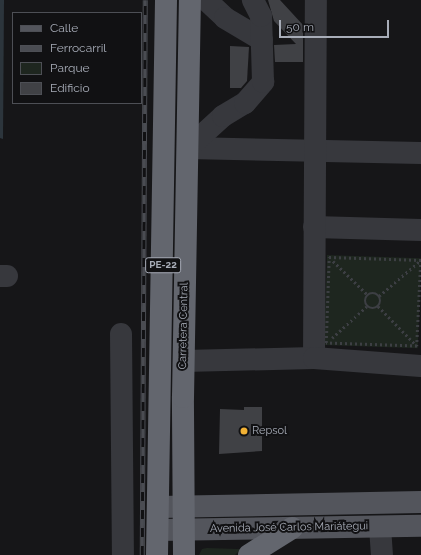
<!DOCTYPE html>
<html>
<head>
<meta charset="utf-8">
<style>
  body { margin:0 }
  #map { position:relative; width:421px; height:555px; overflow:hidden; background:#161618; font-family:Raleway,sans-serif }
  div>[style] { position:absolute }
  .green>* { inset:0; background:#1e261f; transform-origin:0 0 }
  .water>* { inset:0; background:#2c353c }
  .building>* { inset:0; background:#404145 }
  .path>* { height:2.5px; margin-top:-1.25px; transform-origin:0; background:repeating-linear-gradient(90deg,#3d3f44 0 2px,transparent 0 5px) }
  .path>.ring { margin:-1.25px; padding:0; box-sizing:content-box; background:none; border:2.5px solid #3d3f44; border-radius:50% }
  .minor>* { height:22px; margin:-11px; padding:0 11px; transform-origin:11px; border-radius:11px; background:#37383d }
  .major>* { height:22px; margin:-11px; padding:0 11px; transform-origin:11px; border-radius:11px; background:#53555c }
  .highway>* { height:22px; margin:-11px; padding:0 11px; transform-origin:11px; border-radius:11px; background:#63666e }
  .rail>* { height:4.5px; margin-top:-2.25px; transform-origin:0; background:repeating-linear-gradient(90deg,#111113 0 9px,#4a4c52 0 18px); box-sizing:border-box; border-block:1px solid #4a4c52 }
  .dots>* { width:11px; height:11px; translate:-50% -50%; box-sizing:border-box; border:2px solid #111113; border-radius:50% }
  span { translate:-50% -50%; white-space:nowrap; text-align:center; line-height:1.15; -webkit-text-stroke:4px #111113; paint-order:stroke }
  .shield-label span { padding:1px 3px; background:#111113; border:1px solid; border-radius:3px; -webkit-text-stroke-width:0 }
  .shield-label { font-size:10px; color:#a8adb8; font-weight:700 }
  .street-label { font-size:11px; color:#a8adb8 }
  .poi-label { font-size:11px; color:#a8adb8 }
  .left { translate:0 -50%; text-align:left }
  .legend { position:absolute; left:12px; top:12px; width:130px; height:92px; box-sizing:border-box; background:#111113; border:1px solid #4d4f55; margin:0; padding:5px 7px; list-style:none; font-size:12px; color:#a8adb8 }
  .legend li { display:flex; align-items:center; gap:8px; height:20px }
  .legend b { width:20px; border:1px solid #4d4f55 }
  .scale { position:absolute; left:279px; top:20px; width:110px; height:18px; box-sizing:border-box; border:2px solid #a8adb8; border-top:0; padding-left:5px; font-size:12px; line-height:14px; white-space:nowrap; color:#a8adb8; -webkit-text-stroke:3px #111113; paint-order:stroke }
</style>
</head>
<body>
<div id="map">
  <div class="green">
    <div style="left:327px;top:255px;width:94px;height:90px;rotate:2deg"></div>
    <div style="clip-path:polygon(207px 548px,238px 549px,241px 549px,235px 555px,199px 555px,202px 549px)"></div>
  </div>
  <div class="water">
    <div style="clip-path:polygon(0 0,4px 0,3px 139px,0 138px)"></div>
  </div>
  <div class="building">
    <div style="clip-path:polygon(268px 0,280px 0,303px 25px,303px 62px,275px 62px,274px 45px,296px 44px,274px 21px)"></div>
    <div style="clip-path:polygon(230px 46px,249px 47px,247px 81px,241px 88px,230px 88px)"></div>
    <div style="clip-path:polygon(244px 407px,262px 407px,262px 451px,219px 454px,220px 409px,244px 410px)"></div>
  </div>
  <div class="path">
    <div style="left:329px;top:257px;width:92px;rotate:1.9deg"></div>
    <div style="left:421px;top:260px;width:86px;rotate:92.7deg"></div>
    <div style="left:417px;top:346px;width:91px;rotate:-178.1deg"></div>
    <div style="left:326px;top:343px;width:86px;rotate:-88deg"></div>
    <div style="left:333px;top:261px;width:49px;rotate:44.2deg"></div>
    <div class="ring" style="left:365px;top:293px;width:13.5px;height:13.5px"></div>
    <div style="left:379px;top:296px;width:55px;rotate:-40.6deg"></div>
    <div style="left:378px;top:306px;width:56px;rotate:45.7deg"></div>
    <div style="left:332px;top:338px;width:47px;rotate:-42.4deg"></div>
  </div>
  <div class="minor">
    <div style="left:206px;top:0;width:26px;rotate:43deg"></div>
    <div style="left:225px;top:18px;width:43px;rotate:30.7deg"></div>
    <div style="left:188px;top:148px;width:233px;rotate:1.2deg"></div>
    <div style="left:188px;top:148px;width:47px;rotate:-42.4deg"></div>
    <div style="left:223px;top:116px;width:26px;rotate:-31deg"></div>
    <div style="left:245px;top:103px;width:28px;rotate:-49deg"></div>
    <div style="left:263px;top:82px;width:66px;rotate:-91.7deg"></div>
    <div style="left:261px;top:16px;width:18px;rotate:-117deg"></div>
    <div style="left:314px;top:227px;width:107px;rotate:1.6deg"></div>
    <div style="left:0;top:276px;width:7px"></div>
    <div style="left:121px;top:334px;width:221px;rotate:89.5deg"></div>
    <div style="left:314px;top:358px;width:358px;rotate:-89.7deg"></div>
    <div style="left:184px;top:361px;width:130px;rotate:-1.3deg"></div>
    <div style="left:314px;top:358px;width:107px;rotate:4.3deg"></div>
    <div style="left:380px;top:527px;width:28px;rotate:86deg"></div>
  </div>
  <div class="major">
    <div style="left:159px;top:507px;width:262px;rotate:-1.1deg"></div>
    <div style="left:158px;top:530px;width:263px;rotate:-0.9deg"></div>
  </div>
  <div class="highway">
    <div style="left:157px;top:555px;width:555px;rotate:-89.07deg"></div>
    <div style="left:184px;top:555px;width:158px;rotate:-90.4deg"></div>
    <div style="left:183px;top:397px;width:397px;rotate:-89deg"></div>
    <div style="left:249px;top:555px;width:51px;rotate:-32.1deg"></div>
  </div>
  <div class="rail">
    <div style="left:142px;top:555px;width:555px;rotate:-89.69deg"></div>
  </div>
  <div class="dots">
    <div style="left:244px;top:431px;background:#f2b134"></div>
  </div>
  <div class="shield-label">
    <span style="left:163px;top:265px">PE-22</span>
  </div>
  <div class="street-label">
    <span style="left:184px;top:326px;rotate:-89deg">Carretera Central</span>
    <span style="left:289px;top:528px;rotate:-1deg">Avenida José Carlos Mariátegui</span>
  </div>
  <div class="poi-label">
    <span class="left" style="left:252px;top:431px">Repsol</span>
  </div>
  <ul class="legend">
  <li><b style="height:5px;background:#53555c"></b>Calle</li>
  <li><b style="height:5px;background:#4a4c52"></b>Ferrocarril</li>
  <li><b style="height:11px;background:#1e261f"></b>Parque</li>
  <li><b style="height:11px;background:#404145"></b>Edificio</li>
  </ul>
  <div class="scale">50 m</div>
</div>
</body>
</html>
